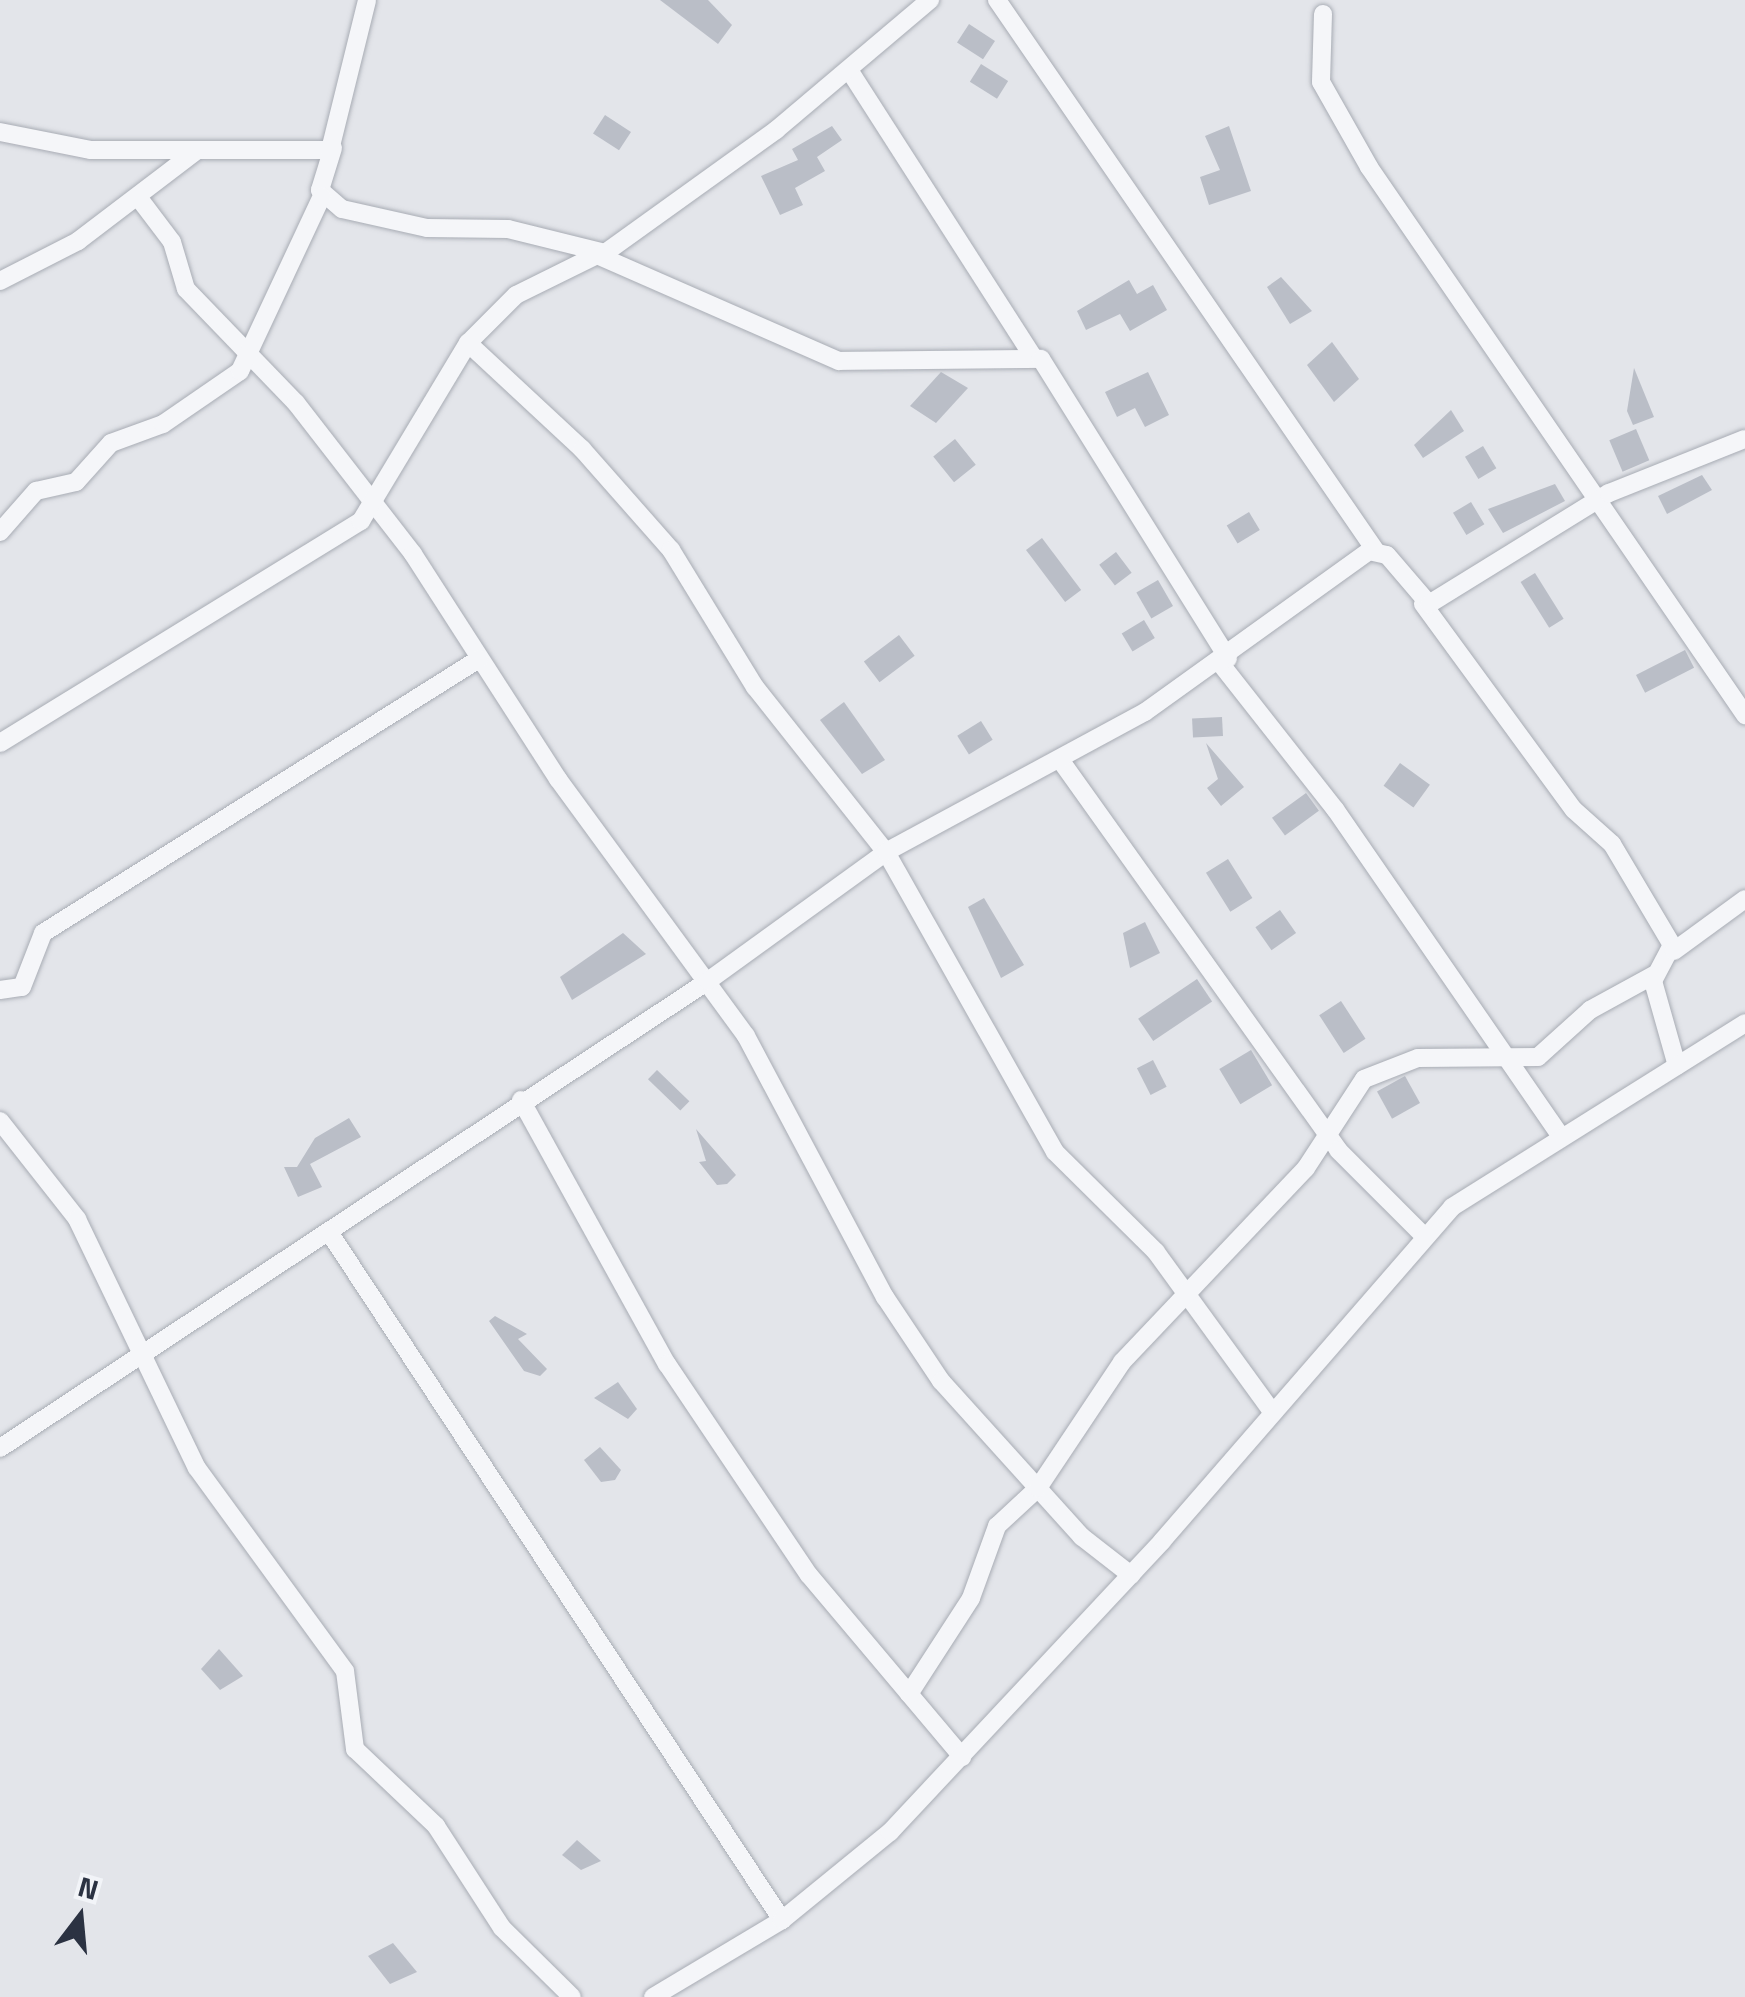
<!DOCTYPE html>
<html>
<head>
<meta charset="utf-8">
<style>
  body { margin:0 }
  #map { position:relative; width:1745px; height:1997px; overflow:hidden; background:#e3e5ea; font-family:"Titillium Web",sans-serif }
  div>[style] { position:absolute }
  .building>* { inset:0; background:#babec7; transform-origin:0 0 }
  .roads { filter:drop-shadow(0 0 2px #a8acb4) drop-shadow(0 0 2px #a8acb4) }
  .street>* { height:18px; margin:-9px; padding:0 9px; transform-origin:9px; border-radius:9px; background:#f5f6f9 }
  span { translate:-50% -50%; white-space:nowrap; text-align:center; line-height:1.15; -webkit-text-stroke:8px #f2f4f8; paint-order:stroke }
  .north { position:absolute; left:30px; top:1867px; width:100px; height:100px; -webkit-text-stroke:8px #f2f4f8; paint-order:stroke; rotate:16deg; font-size:28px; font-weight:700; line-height:40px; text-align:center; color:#2b3242 }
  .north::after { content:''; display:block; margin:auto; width:35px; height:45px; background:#2b3242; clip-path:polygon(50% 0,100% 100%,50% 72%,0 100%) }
</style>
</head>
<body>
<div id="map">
  <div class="building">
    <div style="clip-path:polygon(660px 0,708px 0,732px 25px,718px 44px)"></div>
    <div style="left:969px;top:24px;width:31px;height:22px;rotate:33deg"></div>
    <div style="left:981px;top:64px;width:32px;height:21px;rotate:32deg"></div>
    <div style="left:605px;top:115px;width:31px;height:22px;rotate:33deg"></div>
    <div style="clip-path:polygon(832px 126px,842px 140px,817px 157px,825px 171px,795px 188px,803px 205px,780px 215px,761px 176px,798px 160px,792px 149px)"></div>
    <div style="clip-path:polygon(1229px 126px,1251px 191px,1209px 205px,1200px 177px,1220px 170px,1205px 136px)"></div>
    <div style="clip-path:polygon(1281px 277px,1312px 311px,1290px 324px,1267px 287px)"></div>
    <div style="clip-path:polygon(1129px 280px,1137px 294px,1153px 285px,1167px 310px,1130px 331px,1120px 314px,1086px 330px,1077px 311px)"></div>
    <div style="clip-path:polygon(1332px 342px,1359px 379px,1334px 402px,1307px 365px)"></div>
    <div style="clip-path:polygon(1634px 368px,1654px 417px,1633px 425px,1627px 411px)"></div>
    <div style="clip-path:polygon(941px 372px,968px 388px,936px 423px,910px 406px)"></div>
    <div style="clip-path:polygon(1148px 372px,1169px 415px,1145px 427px,1135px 408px,1117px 417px,1105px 392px)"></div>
    <div style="clip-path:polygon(1451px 410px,1464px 431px,1423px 458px,1414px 445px)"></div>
    <div style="left:1636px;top:429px;width:34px;height:29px;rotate:67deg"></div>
    <div style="left:955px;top:439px;width:33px;height:28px;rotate:51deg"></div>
    <div style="left:1483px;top:446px;width:26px;height:21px;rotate:59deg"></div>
    <div style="clip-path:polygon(1702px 475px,1712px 490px,1667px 514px,1658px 496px)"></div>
    <div style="clip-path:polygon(1555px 484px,1565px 501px,1503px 533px,1488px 509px)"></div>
    <div style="left:1471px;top:502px;width:26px;height:21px;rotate:59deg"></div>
    <div style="left:1249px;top:512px;width:21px;height:26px;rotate:59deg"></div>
    <div style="left:1042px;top:538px;width:65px;height:20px;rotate:53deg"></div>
    <div style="left:1116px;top:552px;width:26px;height:21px;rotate:53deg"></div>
    <div style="left:1535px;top:573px;width:54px;height:17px;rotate:58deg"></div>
    <div style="left:1158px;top:580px;width:30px;height:25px;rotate:60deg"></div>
    <div style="left:1144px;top:620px;width:21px;height:26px;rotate:59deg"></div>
    <div style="left:899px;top:635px;width:26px;height:44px;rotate:53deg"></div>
    <div style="left:1685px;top:650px;width:20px;height:55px;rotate:63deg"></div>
    <div style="clip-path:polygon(844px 702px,885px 760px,862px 774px,820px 720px)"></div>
    <div style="left:1222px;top:717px;width:19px;height:30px;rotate:87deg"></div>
    <div style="left:981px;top:721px;width:22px;height:28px;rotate:58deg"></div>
    <div style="clip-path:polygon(1206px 743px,1244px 787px,1221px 806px,1207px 788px,1218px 779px)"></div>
    <div style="left:1400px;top:763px;width:37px;height:28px;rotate:36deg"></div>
    <div style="left:1306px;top:793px;width:22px;height:42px;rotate:54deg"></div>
    <div style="left:1228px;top:859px;width:46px;height:26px;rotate:58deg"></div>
    <div style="clip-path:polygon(984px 898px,1024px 965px,1001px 978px,968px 907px)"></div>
    <div style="left:1280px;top:910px;width:28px;height:30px;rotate:55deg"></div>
    <div style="clip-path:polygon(1145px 922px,1160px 953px,1130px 968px,1123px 933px)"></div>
    <div style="clip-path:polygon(623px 933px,646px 954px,572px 1000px,560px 977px)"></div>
    <div style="left:1197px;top:979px;width:27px;height:71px;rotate:56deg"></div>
    <div style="left:1341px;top:1001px;width:45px;height:26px;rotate:57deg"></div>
    <div style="left:1251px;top:1050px;width:41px;height:37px;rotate:59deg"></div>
    <div style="left:1153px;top:1060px;width:30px;height:18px;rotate:63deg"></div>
    <div style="left:657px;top:1070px;width:45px;height:13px;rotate:44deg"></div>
    <div style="left:1405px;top:1076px;width:31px;height:32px;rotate:61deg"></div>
    <div style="clip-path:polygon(349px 1118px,361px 1137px,310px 1164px,322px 1187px,298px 1197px,284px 1167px,297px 1167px,315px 1138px)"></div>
    <div style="clip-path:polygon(696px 1129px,736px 1175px,727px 1184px,717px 1185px,699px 1162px,706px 1161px)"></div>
    <div style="clip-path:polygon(495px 1316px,527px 1334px,518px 1339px,547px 1369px,540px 1376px,524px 1371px,489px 1321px)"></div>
    <div style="clip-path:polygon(618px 1382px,637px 1409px,628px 1419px,594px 1398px)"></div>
    <div style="clip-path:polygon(600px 1447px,621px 1470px,615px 1480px,601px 1482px,584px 1460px)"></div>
    <div style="clip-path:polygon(219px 1649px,243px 1676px,220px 1690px,201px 1669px)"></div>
    <div style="clip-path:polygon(577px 1840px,601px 1861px,581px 1870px,562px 1855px)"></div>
    <div style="clip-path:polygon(393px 1943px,417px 1972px,390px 1984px,368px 1956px)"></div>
  </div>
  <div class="roads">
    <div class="street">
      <div style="left:997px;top:0;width:667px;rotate:55.5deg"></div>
      <div style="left:1323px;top:14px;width:68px;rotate:91.7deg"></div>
      <div style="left:1321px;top:82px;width:98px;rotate:60.5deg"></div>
      <div style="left:1369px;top:167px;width:665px;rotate:55.54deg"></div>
      <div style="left:849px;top:70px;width:339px;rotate:57.3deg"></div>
      <div style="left:0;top:132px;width:93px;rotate:11.2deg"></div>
      <div style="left:91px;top:150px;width:239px"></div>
      <div style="left:330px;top:150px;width:154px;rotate:-76.1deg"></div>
      <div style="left:333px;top:148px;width:44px;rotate:107.2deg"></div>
      <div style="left:320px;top:190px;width:29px;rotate:41deg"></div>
      <div style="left:342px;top:209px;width:87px;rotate:12.6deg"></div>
      <div style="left:427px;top:228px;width:81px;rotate:0.7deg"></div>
      <div style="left:508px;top:229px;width:100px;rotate:13.9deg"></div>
      <div style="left:605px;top:253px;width:211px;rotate:-35.7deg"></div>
      <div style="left:776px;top:130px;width:202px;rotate:-40.2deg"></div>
      <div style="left:138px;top:197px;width:56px;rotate:52.9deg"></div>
      <div style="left:172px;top:242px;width:49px;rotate:73.4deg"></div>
      <div style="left:186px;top:289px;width:158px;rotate:46deg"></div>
      <div style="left:296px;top:403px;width:191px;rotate:52.2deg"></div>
      <div style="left:413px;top:554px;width:268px;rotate:57.2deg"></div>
      <div style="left:558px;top:779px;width:318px;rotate:53.8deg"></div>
      <div style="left:746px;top:1036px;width:296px;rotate:62deg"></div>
      <div style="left:885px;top:1297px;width:101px;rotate:56.3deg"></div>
      <div style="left:941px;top:1381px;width:210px;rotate:47.9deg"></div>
      <div style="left:1082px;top:1537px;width:62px;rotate:37.8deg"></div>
      <div style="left:0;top:281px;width:88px;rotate:-27.1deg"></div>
      <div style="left:78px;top:241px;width:148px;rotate:-37.3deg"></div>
      <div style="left:468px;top:343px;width:156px;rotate:42.9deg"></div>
      <div style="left:582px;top:449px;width:135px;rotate:48.6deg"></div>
      <div style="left:671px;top:550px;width:161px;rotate:58.5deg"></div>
      <div style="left:755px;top:687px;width:211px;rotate:51.6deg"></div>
      <div style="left:886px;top:852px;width:344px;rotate:60.6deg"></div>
      <div style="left:1055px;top:1152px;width:142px;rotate:44.7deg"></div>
      <div style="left:1156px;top:1252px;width:195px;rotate:54deg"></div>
      <div style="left:0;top:532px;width:55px;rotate:-48.7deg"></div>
      <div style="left:36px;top:491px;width:41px;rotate:-12.7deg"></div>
      <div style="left:76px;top:482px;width:52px;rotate:-48.1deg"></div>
      <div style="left:111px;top:443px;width:55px;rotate:-20.1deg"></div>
      <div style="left:163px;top:424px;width:93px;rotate:-34.5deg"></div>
      <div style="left:240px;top:371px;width:193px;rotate:-64.9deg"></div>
      <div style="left:1423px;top:604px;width:255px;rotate:53.8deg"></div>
      <div style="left:1574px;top:810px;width:51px;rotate:41.8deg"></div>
      <div style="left:1612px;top:844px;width:117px;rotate:59.3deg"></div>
      <div style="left:1672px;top:945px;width:41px;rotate:117.8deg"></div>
      <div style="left:1653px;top:981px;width:88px;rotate:74.2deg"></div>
      <div style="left:1220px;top:663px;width:186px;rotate:51.8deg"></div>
      <div style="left:1335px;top:809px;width:397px;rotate:55.4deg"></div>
      <div style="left:0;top:743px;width:424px;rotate:-31.6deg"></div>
      <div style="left:361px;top:521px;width:208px;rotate:-59deg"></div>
      <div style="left:468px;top:343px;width:68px;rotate:-45deg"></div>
      <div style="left:516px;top:295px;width:90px;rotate:-26.3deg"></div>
      <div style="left:597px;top:255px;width:264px;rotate:23.7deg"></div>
      <div style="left:839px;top:361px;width:202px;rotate:-0.6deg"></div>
      <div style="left:1041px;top:359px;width:353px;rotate:58deg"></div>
      <div style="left:1061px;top:761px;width:478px;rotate:54.5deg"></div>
      <div style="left:1338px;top:1150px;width:119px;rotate:45deg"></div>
      <div style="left:1674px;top:951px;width:88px;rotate:-36.2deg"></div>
      <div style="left:0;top:990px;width:22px;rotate:-8deg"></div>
      <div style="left:22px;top:987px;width:58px;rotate:-68.7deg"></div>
      <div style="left:43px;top:933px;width:515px;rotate:-32.15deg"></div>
      <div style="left:521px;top:1100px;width:302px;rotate:61.1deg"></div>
      <div style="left:667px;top:1364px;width:254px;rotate:56.1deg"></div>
      <div style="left:809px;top:1575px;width:238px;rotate:49.9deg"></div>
      <div style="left:0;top:1121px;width:125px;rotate:51.8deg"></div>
      <div style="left:77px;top:1219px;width:276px;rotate:64.3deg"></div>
      <div style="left:197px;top:1468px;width:251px;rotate:53.9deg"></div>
      <div style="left:345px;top:1671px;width:79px;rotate:82.7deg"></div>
      <div style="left:355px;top:1749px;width:112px;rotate:43.5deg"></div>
      <div style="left:436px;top:1826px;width:121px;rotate:57.1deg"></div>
      <div style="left:502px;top:1928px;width:98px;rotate:44.6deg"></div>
      <div style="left:329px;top:1232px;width:824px;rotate:56.64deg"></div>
      <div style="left:0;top:1448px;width:848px;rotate:-33.41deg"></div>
      <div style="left:708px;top:981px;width:220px;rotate:-35.9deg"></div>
      <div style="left:886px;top:852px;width:294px;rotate:-28.4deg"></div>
      <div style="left:1145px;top:712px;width:276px;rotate:-35.7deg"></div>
      <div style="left:1369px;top:551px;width:18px;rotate:13deg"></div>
      <div style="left:1387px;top:555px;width:65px;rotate:49.4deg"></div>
      <div style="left:1429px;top:604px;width:211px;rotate:-31.7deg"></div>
      <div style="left:1609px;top:493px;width:146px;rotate:-21.7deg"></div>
      <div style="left:909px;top:1694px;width:114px;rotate:-57.1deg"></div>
      <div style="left:971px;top:1598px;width:77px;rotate:-70.1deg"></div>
      <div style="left:997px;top:1526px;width:56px;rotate:-42.8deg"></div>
      <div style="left:1038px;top:1488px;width:151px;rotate:-56.3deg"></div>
      <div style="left:1122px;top:1362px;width:267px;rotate:-46.5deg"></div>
      <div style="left:1306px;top:1168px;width:106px;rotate:-56.9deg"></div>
      <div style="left:1364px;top:1079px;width:58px;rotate:-21.3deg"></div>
      <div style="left:1418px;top:1058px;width:120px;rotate:-0.5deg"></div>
      <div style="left:1538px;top:1057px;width:70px;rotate:-42.1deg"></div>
      <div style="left:1590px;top:1010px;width:73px;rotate:-28.7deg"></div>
      <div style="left:653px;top:1997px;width:150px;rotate:-30.8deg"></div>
      <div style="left:782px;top:1920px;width:139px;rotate:-39.2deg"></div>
      <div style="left:890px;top:1832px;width:398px;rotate:-46.9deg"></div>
      <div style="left:1162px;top:1541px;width:442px;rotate:-49deg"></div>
      <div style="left:1452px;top:1207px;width:346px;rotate:-32.1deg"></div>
    </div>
  </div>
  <div class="north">N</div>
</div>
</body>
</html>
